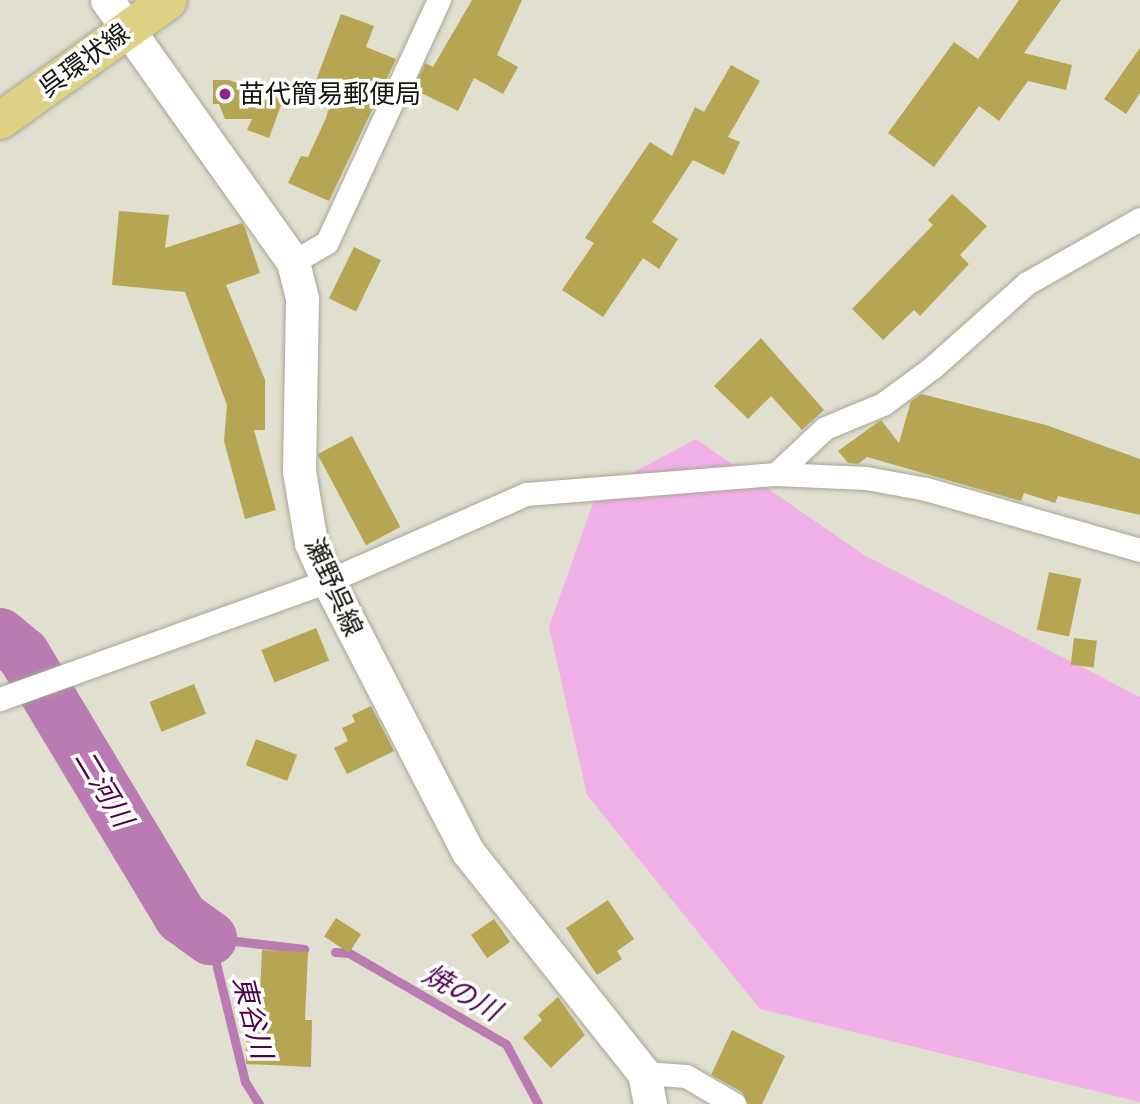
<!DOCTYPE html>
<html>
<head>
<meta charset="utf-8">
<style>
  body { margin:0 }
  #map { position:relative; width:1140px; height:1104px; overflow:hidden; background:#e1dfcf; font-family:"PT Sans Narrow","Noto Sans JP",sans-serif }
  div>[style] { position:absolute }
  .green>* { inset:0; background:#f2b0e9 }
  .stream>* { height:9px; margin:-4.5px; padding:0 4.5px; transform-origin:4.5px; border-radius:4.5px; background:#b97bb2 }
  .river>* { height:54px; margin:-27px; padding:0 27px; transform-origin:27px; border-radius:27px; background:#b97bb2 }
  .building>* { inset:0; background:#b6a653; transform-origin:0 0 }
  .roads { filter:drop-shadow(0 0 2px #a7a596) drop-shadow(0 0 2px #a7a596) }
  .street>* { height:23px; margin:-11.5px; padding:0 11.5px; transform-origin:11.5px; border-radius:11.5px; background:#fff }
  .secondary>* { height:33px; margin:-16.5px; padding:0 16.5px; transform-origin:16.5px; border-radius:16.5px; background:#fff }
  .primary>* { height:37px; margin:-18.5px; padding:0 18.5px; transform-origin:18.5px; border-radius:18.5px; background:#ded183 }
  .dots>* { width:19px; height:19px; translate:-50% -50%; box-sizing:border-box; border:4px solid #fff; border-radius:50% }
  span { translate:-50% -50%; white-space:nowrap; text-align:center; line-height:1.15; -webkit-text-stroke:7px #fff; paint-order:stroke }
  .street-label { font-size:26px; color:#14140e }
  .poi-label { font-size:26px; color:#14140e }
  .left { translate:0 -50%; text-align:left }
  .water-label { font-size:28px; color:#4e004a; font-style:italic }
</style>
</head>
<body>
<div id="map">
  <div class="green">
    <div style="clip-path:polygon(696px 439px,864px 555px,1140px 697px,1140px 1102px,760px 1009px,587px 795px,549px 627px,597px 492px)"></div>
  </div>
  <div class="stream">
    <div style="left:335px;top:952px;width:14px;rotate:4deg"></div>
    <div style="left:349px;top:953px;width:181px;rotate:30.1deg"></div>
    <div style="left:506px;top:1044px;width:68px;rotate:61.9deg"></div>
    <div style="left:259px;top:1104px;width:26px;rotate:-122deg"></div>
    <div style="left:245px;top:1082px;width:148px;rotate:-103.7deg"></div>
    <div style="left:210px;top:938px;width:95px;rotate:6.7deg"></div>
  </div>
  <div class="river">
    <div style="left:0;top:635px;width:30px;rotate:40deg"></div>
    <div style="left:23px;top:654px;width:307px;rotate:59deg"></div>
    <div style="left:181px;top:917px;width:36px;rotate:36deg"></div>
  </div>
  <div class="building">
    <div style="clip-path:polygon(472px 0,522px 0,497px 55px,518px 67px,503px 94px,474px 78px,458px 111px,413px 89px,425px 63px,433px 67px)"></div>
    <div style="clip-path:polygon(1019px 0,1061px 0,1024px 53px,1072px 65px,1066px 90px,1028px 81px,999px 121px,979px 106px,934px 167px,888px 133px,954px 42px,978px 59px)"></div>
    <div style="clip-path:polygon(341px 14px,374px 26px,366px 47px,396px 59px,329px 201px,288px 183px,301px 156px,308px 157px,326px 118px,334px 90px,315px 83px)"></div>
    <div style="clip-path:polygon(1140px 48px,1140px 93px,1126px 114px,1104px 99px)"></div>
    <div style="clip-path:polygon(731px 65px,760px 81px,728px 137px,740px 142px,724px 175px,693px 160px,652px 222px,678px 239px,659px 269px,643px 258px,603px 317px,562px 290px,594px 243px,585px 238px,650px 142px,672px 156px,695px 107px,704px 112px)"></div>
    <div style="clip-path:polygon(213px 80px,229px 80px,283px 100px,269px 138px,247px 130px,252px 119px,225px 119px,219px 104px,213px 104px)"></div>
    <div style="clip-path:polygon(952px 194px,987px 226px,960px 255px,969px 264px,920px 316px,914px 310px,883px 340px,852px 309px,933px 225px,928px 220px)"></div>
    <div style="clip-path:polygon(119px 211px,169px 215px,165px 248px,242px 223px,245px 228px,260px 273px,226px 285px,265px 380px,265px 430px,254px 430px,276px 510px,245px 519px,224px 441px,227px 405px,185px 292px,112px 285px)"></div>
    <div style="left:354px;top:247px;width:30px;height:57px;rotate:26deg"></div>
    <div style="clip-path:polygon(761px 338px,824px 410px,802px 430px,771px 396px,748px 419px,714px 386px)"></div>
    <div style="clip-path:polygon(921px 394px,1046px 425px,1140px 459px,1140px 515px,1058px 496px,1055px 503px,1024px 493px,1021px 501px,867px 457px,858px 464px,848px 463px,838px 451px,881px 420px,899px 443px,911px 401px)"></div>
    <div style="left:352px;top:436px;width:103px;height:39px;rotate:62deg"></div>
    <div style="left:1049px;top:572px;width:33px;height:59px;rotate:12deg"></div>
    <div style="left:316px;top:628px;width:35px;height:59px;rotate:68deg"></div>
    <div style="left:1074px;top:638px;width:23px;height:27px;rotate:7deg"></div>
    <div style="left:194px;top:684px;width:32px;height:48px;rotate:68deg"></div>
    <div style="clip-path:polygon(371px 706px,394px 751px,347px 774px,334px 748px,348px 741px,342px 728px,355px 722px,352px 715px)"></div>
    <div style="left:256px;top:739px;width:44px;height:28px;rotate:21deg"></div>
    <div style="clip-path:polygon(608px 900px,634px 939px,617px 951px,622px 959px,597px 975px,566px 928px)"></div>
    <div style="left:336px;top:918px;width:30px;height:22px;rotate:33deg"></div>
    <div style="left:494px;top:919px;width:28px;height:28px;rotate:55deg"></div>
    <div style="clip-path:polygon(262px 950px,308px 952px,305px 1020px,312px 1020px,311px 1067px,246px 1064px,247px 1018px,259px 1019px)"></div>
    <div style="clip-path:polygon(558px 997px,585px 1035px,551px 1068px,523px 1038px,542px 1020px,538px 1015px)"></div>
    <div style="clip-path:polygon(732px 1030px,785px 1056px,762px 1104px,748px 1104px,742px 1092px,711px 1075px)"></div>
  </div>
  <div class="roads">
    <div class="street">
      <div style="left:293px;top:262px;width:39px;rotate:-30deg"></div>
      <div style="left:327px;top:242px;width:267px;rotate:-65.2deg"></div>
      <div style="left:776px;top:474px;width:67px;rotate:-43.2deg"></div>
      <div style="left:825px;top:428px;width:63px;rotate:-22.5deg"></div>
      <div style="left:883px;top:404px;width:62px;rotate:-36.5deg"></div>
      <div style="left:933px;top:367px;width:126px;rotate:-41.8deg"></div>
      <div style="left:1027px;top:283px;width:130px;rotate:-29.5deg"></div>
      <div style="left:0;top:699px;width:349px;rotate:-19.8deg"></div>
      <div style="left:328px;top:581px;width:216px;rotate:-23.7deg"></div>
      <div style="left:526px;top:494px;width:251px;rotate:-4.6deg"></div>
      <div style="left:776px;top:474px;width:90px;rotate:2.5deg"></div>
      <div style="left:866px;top:478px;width:61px;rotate:10.4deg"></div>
      <div style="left:926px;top:489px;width:223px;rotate:15.9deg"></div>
      <div style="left:644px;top:1073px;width:42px;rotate:4.1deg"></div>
      <div style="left:686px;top:1076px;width:56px;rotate:30.3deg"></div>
    </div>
    <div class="secondary">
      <div style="left:107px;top:0;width:321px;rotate:54.6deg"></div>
      <div style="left:293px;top:262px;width:38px;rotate:76deg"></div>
      <div style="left:302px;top:299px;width:172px;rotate:91deg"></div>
      <div style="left:299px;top:471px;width:73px;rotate:80.5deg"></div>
      <div style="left:311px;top:543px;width:42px;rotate:65.9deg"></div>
      <div style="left:328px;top:581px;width:305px;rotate:62.7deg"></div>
      <div style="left:468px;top:852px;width:283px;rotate:51.5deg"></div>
      <div style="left:644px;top:1073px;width:32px;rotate:79deg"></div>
    </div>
    <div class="primary">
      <div style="left:0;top:120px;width:206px;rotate:-35.5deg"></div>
    </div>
  </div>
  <div class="dots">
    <div style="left:225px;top:94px;background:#902588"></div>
  </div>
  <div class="street-label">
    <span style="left:84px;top:60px;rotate:-36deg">呉環状線</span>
    <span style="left:334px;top:587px;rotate:66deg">瀬野呉線</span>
  </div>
  <div class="poi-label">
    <span class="left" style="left:239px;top:94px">苗代簡易郵便局</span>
  </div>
  <div class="water-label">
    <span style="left:104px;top:788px;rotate:59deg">二河川</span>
    <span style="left:462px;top:992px;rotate:30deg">焼の川</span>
    <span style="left:253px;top:1017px;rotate:76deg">東谷川</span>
  </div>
</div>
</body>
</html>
